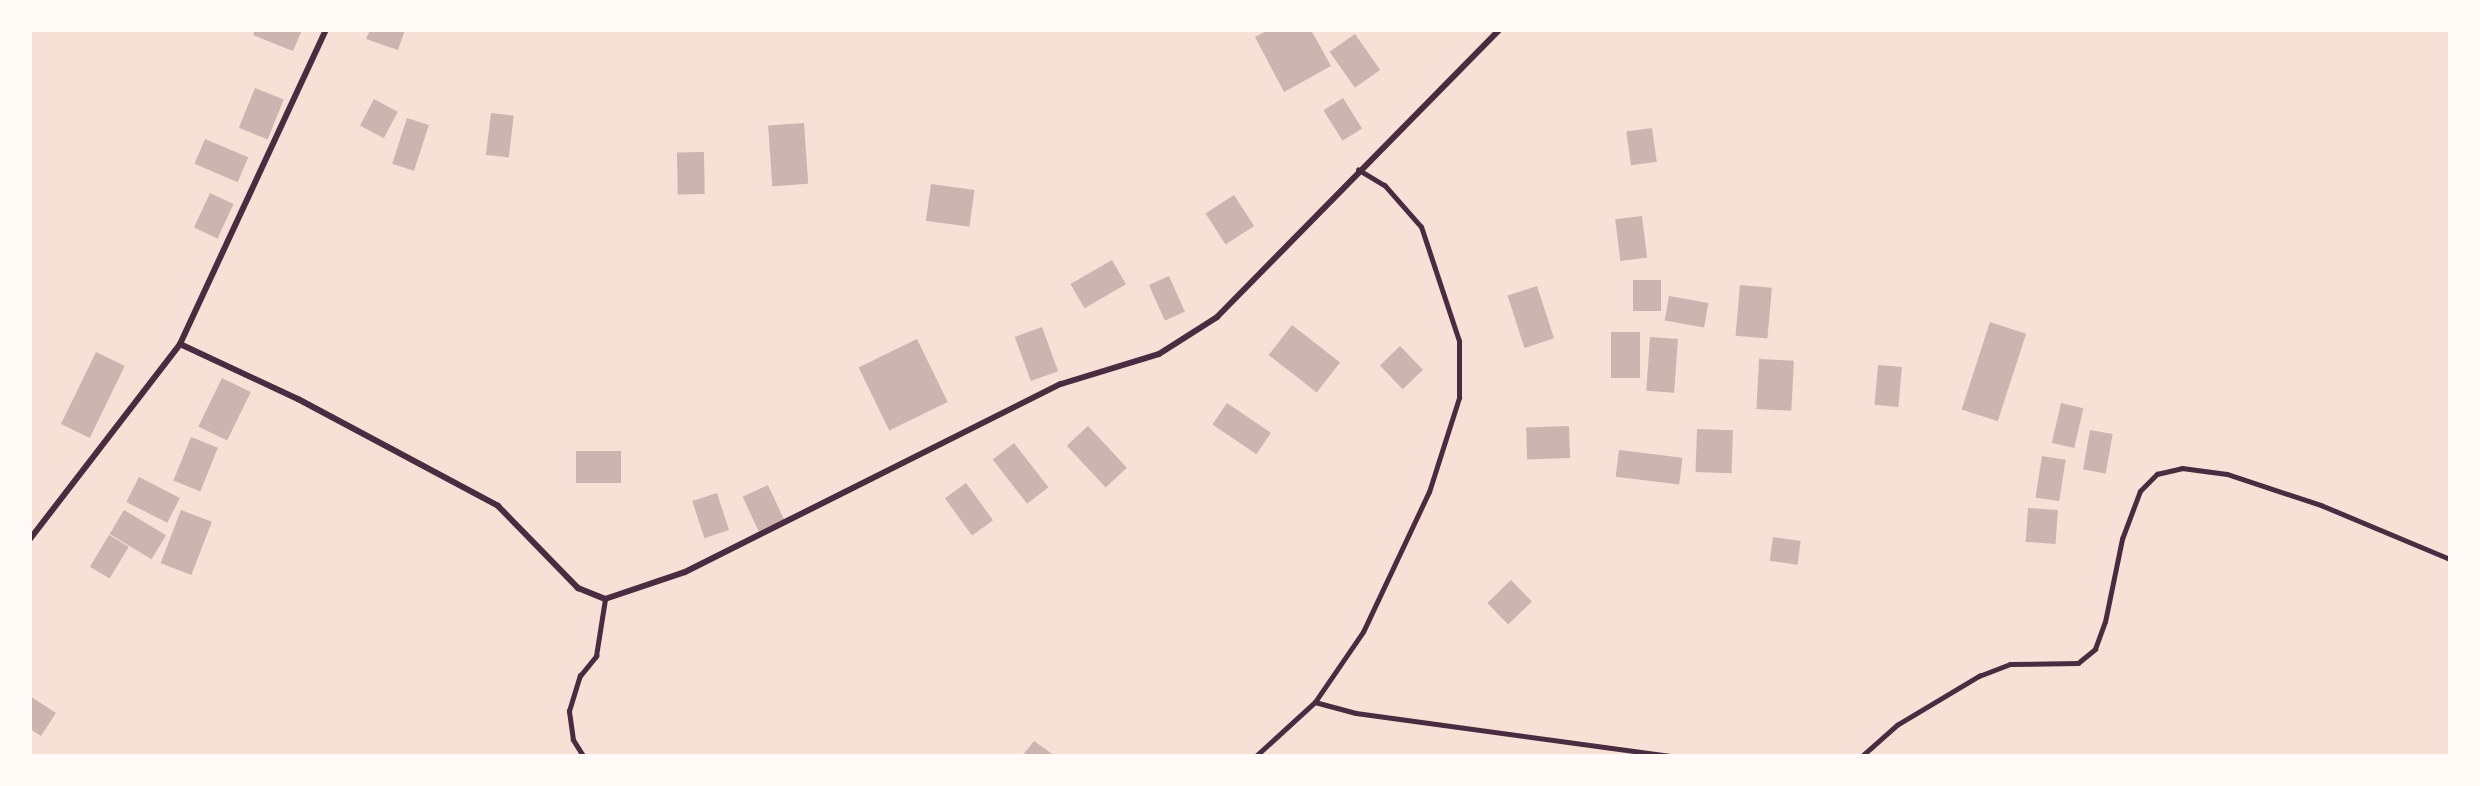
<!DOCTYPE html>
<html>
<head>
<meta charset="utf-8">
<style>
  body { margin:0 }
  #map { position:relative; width:2480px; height:786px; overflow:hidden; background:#f7e1d7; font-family:Inter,sans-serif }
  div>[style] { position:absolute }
  .building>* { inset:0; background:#ccb4b1; transform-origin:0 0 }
  .service>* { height:4.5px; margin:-2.25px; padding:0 2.25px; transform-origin:2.25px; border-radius:2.25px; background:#4a2c40 }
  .minor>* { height:6px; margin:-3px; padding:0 3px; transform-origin:3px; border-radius:3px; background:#4a2c40 }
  span { translate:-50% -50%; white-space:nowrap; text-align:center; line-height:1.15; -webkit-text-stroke:6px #fffaf5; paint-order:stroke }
  .frame { position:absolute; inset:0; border:32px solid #fffaf5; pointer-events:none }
</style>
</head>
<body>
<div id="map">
  <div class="building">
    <div style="clip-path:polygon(255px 30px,302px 30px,293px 51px,253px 35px)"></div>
    <div style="clip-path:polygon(370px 30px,405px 30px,398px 50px,366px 39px)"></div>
    <div style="clip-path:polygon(1268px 30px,1311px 30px,1331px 66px,1284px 92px,1255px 37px)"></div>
    <div style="left:1355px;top:34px;width:44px;height:31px;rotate:55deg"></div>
    <div style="left:255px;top:88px;width:31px;height:43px;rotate:22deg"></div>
    <div style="left:1343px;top:98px;width:36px;height:23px;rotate:58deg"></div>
    <div style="left:374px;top:99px;width:27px;height:30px;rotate:28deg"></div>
    <div style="left:491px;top:113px;width:23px;height:42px;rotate:7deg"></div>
    <div style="left:407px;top:118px;width:23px;height:48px;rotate:18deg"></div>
    <div style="left:804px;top:123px;width:61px;height:36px;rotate:86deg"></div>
    <div style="left:1652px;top:128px;width:34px;height:26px;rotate:82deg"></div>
    <div style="left:205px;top:139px;width:47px;height:27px;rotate:23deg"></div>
    <div style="left:704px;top:152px;width:42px;height:27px;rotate:89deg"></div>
    <div style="left:931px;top:184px;width:44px;height:37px;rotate:8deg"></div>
    <div style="left:210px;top:193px;width:26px;height:38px;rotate:25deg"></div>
    <div style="left:1234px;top:195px;width:37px;height:34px;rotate:57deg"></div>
    <div style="left:1642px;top:216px;width:42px;height:27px;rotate:83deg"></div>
    <div style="left:1112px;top:260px;width:28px;height:48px;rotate:60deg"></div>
    <div style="left:1169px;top:276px;width:39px;height:22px;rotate:66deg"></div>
    <div style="left:1633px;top:280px;width:28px;height:31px"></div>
    <div style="left:1740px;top:285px;width:32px;height:51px;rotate:5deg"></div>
    <div style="left:1537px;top:286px;width:55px;height:31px;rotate:72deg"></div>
    <div style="left:1669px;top:296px;width:40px;height:25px;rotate:10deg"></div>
    <div style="left:1990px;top:322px;width:38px;height:92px;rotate:18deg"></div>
    <div style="left:1292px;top:325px;width:61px;height:38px;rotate:38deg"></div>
    <div style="left:1042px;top:327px;width:47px;height:29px;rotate:70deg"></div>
    <div style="left:1611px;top:332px;width:29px;height:46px"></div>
    <div style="left:1650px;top:337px;width:28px;height:54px;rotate:4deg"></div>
    <div style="left:917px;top:339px;width:70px;height:65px;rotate:64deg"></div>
    <div style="left:1400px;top:346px;width:33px;height:28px;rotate:46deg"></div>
    <div style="left:96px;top:352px;width:32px;height:80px;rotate:26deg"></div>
    <div style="left:1759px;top:359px;width:35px;height:50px;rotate:3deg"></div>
    <div style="left:1878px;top:365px;width:24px;height:40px;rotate:5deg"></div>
    <div style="left:222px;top:378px;width:32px;height:54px;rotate:26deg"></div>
    <div style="left:1227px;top:403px;width:53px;height:26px;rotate:34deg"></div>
    <div style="left:2061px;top:403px;width:23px;height:41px;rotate:13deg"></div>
    <div style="left:1088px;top:426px;width:57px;height:29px;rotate:47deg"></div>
    <div style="left:1569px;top:426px;width:32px;height:43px;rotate:88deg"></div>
    <div style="left:1697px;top:429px;width:36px;height:43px;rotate:2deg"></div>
    <div style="left:2090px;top:430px;width:23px;height:40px;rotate:10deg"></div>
    <div style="left:191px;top:437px;width:29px;height:47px;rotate:22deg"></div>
    <div style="left:1014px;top:443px;width:56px;height:27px;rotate:52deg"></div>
    <div style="left:1619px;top:450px;width:64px;height:27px;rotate:7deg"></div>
    <div style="left:576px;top:451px;width:45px;height:32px"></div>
    <div style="left:2042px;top:456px;width:24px;height:42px;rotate:9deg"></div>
    <div style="left:139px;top:477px;width:46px;height:28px;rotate:27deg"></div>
    <div style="left:966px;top:483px;width:46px;height:26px;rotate:54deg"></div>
    <div style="left:768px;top:485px;width:38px;height:28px;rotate:65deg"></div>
    <div style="left:717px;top:493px;width:39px;height:26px;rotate:72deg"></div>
    <div style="left:2028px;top:508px;width:30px;height:34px;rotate:4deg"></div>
    <div style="left:124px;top:510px;width:49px;height:28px;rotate:31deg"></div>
    <div style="left:181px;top:510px;width:33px;height:57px;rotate:21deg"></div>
    <div style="left:109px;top:535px;width:23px;height:37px;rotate:31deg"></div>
    <div style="left:1773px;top:537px;width:28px;height:24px;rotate:8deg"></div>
    <div style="left:1511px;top:580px;width:30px;height:33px;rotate:46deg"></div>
    <div style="clip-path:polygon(30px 696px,56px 713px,41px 736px,30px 729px)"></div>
    <div style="clip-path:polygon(1034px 741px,1055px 756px,1022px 756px)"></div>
  </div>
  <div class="service">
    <div style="left:1315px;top:702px;width:42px;rotate:15deg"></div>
    <div style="left:1356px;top:713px;width:317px;rotate:7.8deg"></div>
    <div style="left:583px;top:756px;width:19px;rotate:-122deg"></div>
    <div style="left:573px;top:740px;width:29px;rotate:-98deg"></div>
    <div style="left:569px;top:711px;width:37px;rotate:-73deg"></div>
    <div style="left:580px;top:676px;width:26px;rotate:-51deg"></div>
    <div style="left:596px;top:656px;width:58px;rotate:-81deg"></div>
    <div style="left:1256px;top:756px;width:80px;rotate:-42.5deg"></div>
    <div style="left:1315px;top:702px;width:85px;rotate:-55.6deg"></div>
    <div style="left:1363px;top:632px;width:155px;rotate:-64.8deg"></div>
    <div style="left:1429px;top:492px;width:99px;rotate:-72.3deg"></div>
    <div style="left:1459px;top:398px;width:57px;rotate:-90deg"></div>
    <div style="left:1459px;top:341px;width:120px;rotate:-108.4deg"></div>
    <div style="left:1421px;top:227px;width:55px;rotate:-131.3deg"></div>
    <div style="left:1385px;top:186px;width:31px;rotate:-149deg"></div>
    <div style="left:1862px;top:756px;width:47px;rotate:-41.5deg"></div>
    <div style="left:1897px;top:725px;width:96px;rotate:-30.9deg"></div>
    <div style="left:1979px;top:676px;width:33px;rotate:-21deg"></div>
    <div style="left:2010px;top:664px;width:68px;rotate:-0.8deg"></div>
    <div style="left:2078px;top:663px;width:22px;rotate:-39deg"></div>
    <div style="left:2095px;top:649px;width:29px;rotate:-70deg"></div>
    <div style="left:2105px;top:622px;width:85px;rotate:-78.4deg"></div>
    <div style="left:2122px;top:539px;width:51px;rotate:-69.4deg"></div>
    <div style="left:2140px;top:491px;width:24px;rotate:-45deg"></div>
    <div style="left:2157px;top:474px;width:26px;rotate:-13deg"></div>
    <div style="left:2182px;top:468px;width:45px;rotate:7.6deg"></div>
    <div style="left:2227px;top:474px;width:99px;rotate:18.3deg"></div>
    <div style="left:2321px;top:505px;width:140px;rotate:22.7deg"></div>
  </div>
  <div class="minor">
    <div style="left:180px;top:344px;width:130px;rotate:25deg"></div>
    <div style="left:298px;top:399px;width:227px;rotate:28.1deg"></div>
    <div style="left:498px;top:506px;width:115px;rotate:45.7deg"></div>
    <div style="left:578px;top:588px;width:29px;rotate:22deg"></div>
    <div style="left:605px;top:599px;width:84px;rotate:-18.6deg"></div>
    <div style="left:685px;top:572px;width:420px;rotate:-26.6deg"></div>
    <div style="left:1061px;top:384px;width:102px;rotate:-17deg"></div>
    <div style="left:1159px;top:354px;width:69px;rotate:-32.5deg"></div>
    <div style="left:1217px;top:317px;width:402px;rotate:-45.5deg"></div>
    <div style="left:30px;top:539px;width:246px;rotate:-52.4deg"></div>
    <div style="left:180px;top:344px;width:346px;rotate:-65.1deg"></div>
  </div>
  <div class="frame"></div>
</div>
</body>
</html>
